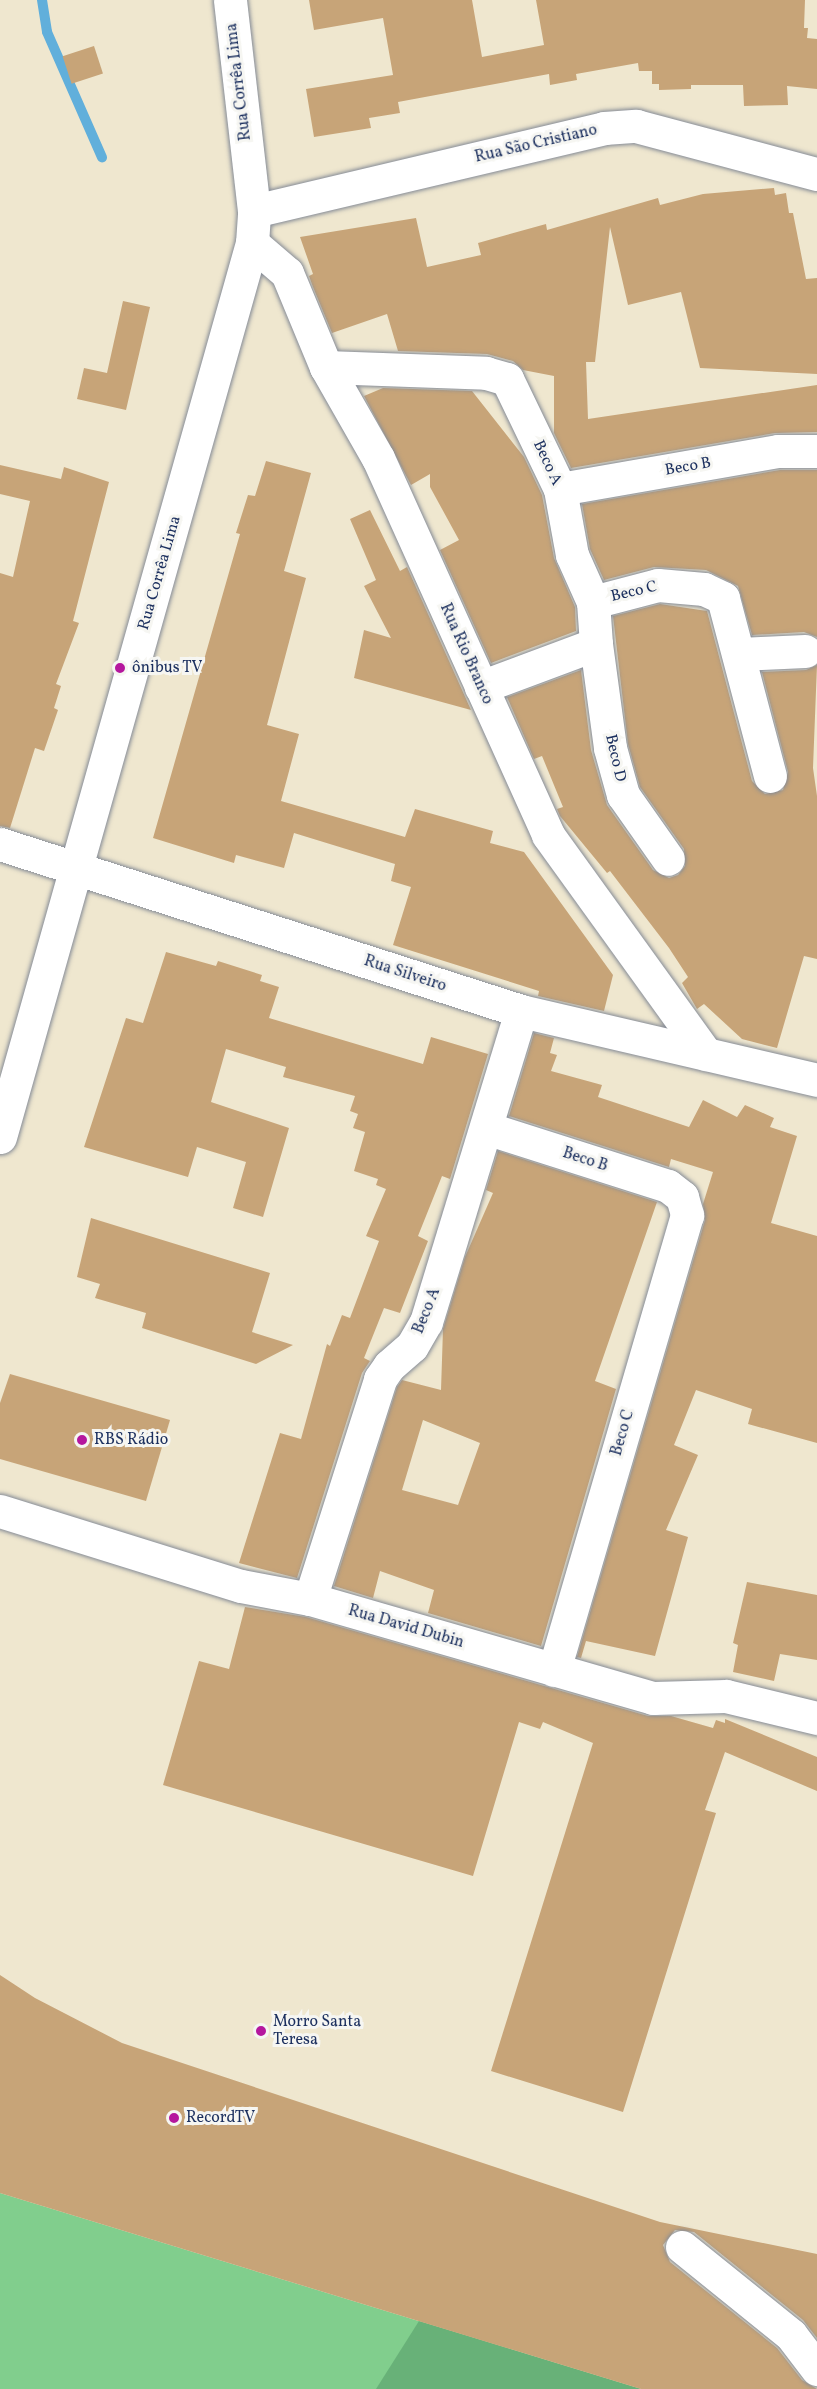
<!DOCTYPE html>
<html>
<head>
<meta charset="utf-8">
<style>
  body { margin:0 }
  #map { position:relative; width:817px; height:2389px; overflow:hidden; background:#efe7cf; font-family:Vollkorn,serif }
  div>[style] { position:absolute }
  .green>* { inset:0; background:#81ce8d }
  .forest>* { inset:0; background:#68b178 }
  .stream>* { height:10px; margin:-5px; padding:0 5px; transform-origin:5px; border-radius:5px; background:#61afdb }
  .building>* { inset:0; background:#c7a478; transform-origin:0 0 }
  .roads { filter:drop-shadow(0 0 2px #858b96) drop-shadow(0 0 2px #858b96) }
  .minor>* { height:33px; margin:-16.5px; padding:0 16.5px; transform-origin:16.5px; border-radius:16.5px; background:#fff }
  .dots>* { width:16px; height:16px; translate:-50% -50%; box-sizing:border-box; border:3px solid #f6f6f2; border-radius:50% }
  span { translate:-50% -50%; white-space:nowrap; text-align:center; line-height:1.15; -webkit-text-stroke:6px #f6f6f2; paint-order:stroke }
  .street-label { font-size:16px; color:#1b2f5e }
  .poi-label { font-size:16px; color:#1b2f5e }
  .left { translate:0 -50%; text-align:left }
</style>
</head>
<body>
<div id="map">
  <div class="green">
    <div style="clip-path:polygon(0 2193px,641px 2389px,0 2389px)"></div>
  </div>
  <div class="forest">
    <div style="clip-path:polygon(419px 2321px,641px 2389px,376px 2389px)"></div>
  </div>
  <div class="stream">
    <div style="left:42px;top:0;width:32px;rotate:81deg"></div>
    <div style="left:47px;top:32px;width:137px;rotate:66.3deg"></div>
  </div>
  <div class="building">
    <div style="clip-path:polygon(309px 0,472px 0,482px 57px,544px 45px,536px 0,805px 0,804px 28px,808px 28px,807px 38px,817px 39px,817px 89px,787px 86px,788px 105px,744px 106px,743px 85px,691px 85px,691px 89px,659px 90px,659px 84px,652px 84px,652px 71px,639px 71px,638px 63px,576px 74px,577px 80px,550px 85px,549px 74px,398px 102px,400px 113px,369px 118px,371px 128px,314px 137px,306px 89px,393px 75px,383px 18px,314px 30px)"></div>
    <div style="left:94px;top:46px;width:29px;height:33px;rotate:72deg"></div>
    <div style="clip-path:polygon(774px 188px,775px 195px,786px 193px,789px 213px,793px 213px,806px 279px,817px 278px,817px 374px,700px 368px,681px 292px,628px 305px,610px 227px,595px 362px,586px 362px,588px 419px,817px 385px,817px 432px,775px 433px,571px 468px,554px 433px,554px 376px,523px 370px,513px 361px,487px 354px,398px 351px,387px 314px,332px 333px,313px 287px,309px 276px,313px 274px,300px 237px,416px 218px,427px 267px,481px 255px,478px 243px,546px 224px,547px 230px,658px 198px,660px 205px,703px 194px)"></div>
    <div style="clip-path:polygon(123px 301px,150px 307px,126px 410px,77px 399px,84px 368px,107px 373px)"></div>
    <div style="clip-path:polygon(383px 388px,472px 391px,524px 457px,542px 495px,554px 558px,575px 607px,576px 631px,491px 663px,440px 550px,459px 540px,430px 487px,430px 474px,411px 485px,364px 396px)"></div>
    <div style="clip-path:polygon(266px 461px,311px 473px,284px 571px,306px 578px,267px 725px,299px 734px,281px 801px,405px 837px,415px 809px,493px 831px,490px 843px,524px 852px,613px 975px,604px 1011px,538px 996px,539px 991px,393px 945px,411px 887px,391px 881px,395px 864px,294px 833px,284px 868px,236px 855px,234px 863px,153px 838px,240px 534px,236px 533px,248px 495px,255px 496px)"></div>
    <div style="clip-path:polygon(0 465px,61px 479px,64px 467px,109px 482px,73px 621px,79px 623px,56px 684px,61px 686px,54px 708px,58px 710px,44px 751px,35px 748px,10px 828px,0 826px,0 573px,13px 577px,30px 501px,0 494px)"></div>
    <div style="clip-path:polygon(780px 470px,817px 470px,817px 637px,804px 632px,752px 635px,738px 586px,706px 570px,654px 567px,604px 580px,590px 549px,582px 504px)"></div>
    <div style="clip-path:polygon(370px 510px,400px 571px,407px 567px,471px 710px,354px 678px,364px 630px,391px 638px,364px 586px,376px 580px,350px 519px)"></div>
    <div style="clip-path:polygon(660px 604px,707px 611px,752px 781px,765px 794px,783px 790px,788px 772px,762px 672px,806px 670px,817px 665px,813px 768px,817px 796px,817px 959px,804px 956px,777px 1048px,742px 1039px,704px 1004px,697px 1009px,682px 983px,688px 977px,669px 948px,610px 871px,607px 873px,560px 816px,557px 809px,563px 807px,542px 756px,534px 759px,507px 697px,581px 670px,591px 750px,607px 805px,653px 870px,669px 878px,678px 875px,685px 866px,684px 849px,640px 787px,628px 744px,613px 616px)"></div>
    <div style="clip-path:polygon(166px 952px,216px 966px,218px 961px,262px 975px,260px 981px,279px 987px,269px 1018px,423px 1064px,431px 1037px,488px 1054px,450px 1179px,442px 1176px,418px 1236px,428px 1241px,400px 1313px,384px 1308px,364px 1358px,370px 1361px,362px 1373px,297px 1578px,239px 1563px,280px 1433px,301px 1439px,327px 1344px,330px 1346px,342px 1315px,350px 1318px,379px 1241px,366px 1236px,386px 1189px,376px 1185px,378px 1179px,354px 1171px,365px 1132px,353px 1128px,358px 1114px,350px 1111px,355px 1096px,283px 1077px,286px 1067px,226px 1049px,211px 1102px,289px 1128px,263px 1217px,233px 1208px,246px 1162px,197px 1147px,188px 1177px,84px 1147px,126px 1018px,143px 1023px)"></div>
    <div style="clip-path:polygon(534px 1033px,554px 1038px,550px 1053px,557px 1055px,551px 1071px,602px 1085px,598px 1097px,689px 1127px,703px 1100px,737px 1117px,745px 1105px,774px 1118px,770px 1127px,797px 1136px,771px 1223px,817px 1236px,817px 1443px,748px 1424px,752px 1409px,696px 1390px,674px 1445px,698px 1455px,666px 1530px,688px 1537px,655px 1656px,586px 1641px,581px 1658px,577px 1657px,705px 1220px,703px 1204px,713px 1172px,671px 1159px,669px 1167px,509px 1116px)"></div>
    <div style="clip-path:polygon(evenodd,498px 1151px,657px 1202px,595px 1381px,616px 1389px,541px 1646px,428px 1613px,434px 1590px,380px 1571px,373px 1598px,334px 1586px,397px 1387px,402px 1380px,441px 1390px,443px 1329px,465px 1257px,493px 1193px,486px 1190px,498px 1151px,423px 1420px,480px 1443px,458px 1505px,402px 1490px,423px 1420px)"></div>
    <div style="clip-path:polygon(91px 1218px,270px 1273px,252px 1332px,293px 1345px,256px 1364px,142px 1328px,146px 1313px,95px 1298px,100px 1284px,77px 1277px)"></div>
    <div style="clip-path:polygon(10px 1374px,170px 1420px,146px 1501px,0 1459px,0 1403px)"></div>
    <div style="clip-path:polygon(747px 1582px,817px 1595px,817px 1660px,780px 1654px,774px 1681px,733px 1672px,738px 1645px,733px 1643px)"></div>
    <div style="clip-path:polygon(245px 1607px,306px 1617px,648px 1716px,671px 1716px,713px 1728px,716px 1720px,725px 1723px,725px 1719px,817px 1757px,817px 1791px,725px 1752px,705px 1810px,716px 1813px,623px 2112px,491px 2071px,593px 1743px,543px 1722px,540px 1729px,519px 1722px,473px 1876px,163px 1785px,199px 1661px,229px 1669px)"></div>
    <div style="clip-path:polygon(0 1975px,35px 1998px,122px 2043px,660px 2222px,817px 2254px,817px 2338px,803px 2320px,694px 2232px,675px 2230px,663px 2245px,670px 2262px,777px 2348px,802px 2380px,817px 2389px,641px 2389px,0 2193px)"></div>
  </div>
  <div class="roads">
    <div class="minor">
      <div style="left:254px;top:211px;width:360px;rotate:-13.3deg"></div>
      <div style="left:604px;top:128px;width:32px;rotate:-4deg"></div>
      <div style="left:636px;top:126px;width:187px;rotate:14.9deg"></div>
      <div style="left:252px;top:243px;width:46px;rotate:40.6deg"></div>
      <div style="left:287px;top:273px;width:102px;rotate:67.5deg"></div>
      <div style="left:326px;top:367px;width:105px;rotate:60.3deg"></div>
      <div style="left:378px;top:458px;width:414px;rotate:65.7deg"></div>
      <div style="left:548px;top:835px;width:270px;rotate:54.2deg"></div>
      <div style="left:326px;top:367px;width:160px;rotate:2.1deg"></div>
      <div style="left:486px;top:373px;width:22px;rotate:16deg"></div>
      <div style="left:507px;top:379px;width:122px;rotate:64.3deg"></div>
      <div style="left:560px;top:489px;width:67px;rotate:79.7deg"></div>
      <div style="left:572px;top:555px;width:51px;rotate:65.9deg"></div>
      <div style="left:593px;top:602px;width:42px;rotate:85.9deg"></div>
      <div style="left:596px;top:644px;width:123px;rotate:159.5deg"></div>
      <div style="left:560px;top:489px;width:221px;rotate:-9.9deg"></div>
      <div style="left:778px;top:451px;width:39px"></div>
      <div style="left:593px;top:602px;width:67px;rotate:-14.7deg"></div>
      <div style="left:658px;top:585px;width:46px;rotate:5deg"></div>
      <div style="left:704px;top:589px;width:21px;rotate:25deg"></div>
      <div style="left:723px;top:598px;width:184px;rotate:75.2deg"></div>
      <div style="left:596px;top:644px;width:105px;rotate:82.3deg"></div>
      <div style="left:610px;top:748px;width:49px;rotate:74.5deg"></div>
      <div style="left:623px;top:795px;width:78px;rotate:54.9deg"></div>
      <div style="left:739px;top:654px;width:66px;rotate:-2.6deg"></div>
      <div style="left:0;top:844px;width:547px;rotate:17.77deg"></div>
      <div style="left:521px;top:1011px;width:304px;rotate:13.1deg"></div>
      <div style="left:486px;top:1128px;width:191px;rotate:17.7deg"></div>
      <div style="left:668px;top:1186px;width:18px;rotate:38deg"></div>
      <div style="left:682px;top:1197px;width:19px;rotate:74deg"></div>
      <div style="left:687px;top:1215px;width:474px;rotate:106.3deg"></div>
      <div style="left:0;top:1137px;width:929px;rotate:-74.26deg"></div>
      <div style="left:252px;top:243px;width:32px;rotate:-86deg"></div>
      <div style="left:254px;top:211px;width:212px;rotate:-96.5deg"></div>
      <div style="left:0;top:1511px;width:252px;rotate:17.3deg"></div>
      <div style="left:241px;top:1586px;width:70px;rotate:10.7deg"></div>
      <div style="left:310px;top:1599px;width:357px;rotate:16.1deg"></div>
      <div style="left:653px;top:1698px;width:73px;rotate:-1.6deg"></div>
      <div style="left:726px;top:1696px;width:94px;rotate:13.6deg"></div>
      <div style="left:310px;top:1599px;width:231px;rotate:-72.3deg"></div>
      <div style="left:380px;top:1379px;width:16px;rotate:-55deg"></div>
      <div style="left:389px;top:1366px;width:30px;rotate:-41deg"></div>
      <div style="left:412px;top:1346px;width:28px;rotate:-60deg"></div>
      <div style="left:426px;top:1322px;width:325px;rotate:-73deg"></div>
      <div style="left:682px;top:2247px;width:140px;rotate:38.9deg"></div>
      <div style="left:791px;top:2335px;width:43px;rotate:52.6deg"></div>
    </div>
  </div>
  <div class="dots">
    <div style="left:120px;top:668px;background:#b5179e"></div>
    <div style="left:82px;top:1440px;background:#b5179e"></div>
    <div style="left:261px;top:2031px;background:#b5179e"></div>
    <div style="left:174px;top:2118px;background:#b5179e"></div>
  </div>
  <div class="street-label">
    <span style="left:239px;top:82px;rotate:-97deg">Rua Corrêa Lima</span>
    <span style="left:536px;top:144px;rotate:-13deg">Rua São Cristiano</span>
    <span style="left:547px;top:463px;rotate:65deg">Beco A</span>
    <span style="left:688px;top:467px;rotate:-10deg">Beco B</span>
    <span style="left:160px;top:573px;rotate:-74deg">Rua Corrêa Lima</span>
    <span style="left:634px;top:592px;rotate:-13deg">Beco C</span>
    <span style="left:466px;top:654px;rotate:66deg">Rua Rio Branco</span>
    <span style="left:615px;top:758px;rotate:77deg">Beco D</span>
    <span style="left:405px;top:974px;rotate:18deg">Rua Silveiro</span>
    <span style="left:585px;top:1160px;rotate:18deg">Beco B</span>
    <span style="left:427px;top:1311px;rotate:-68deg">Beco A</span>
    <span style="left:623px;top:1433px;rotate:-74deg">Beco C</span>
    <span style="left:406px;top:1627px;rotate:16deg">Rua David Dubin</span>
  </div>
  <div class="poi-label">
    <span class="left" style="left:132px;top:668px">ônibus TV</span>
    <span class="left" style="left:94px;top:1440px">RBS Rádio</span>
    <span class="left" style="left:273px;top:2031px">Morro Santa<br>Teresa</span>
    <span class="left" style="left:186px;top:2118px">RecordTV</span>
  </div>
</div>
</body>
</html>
